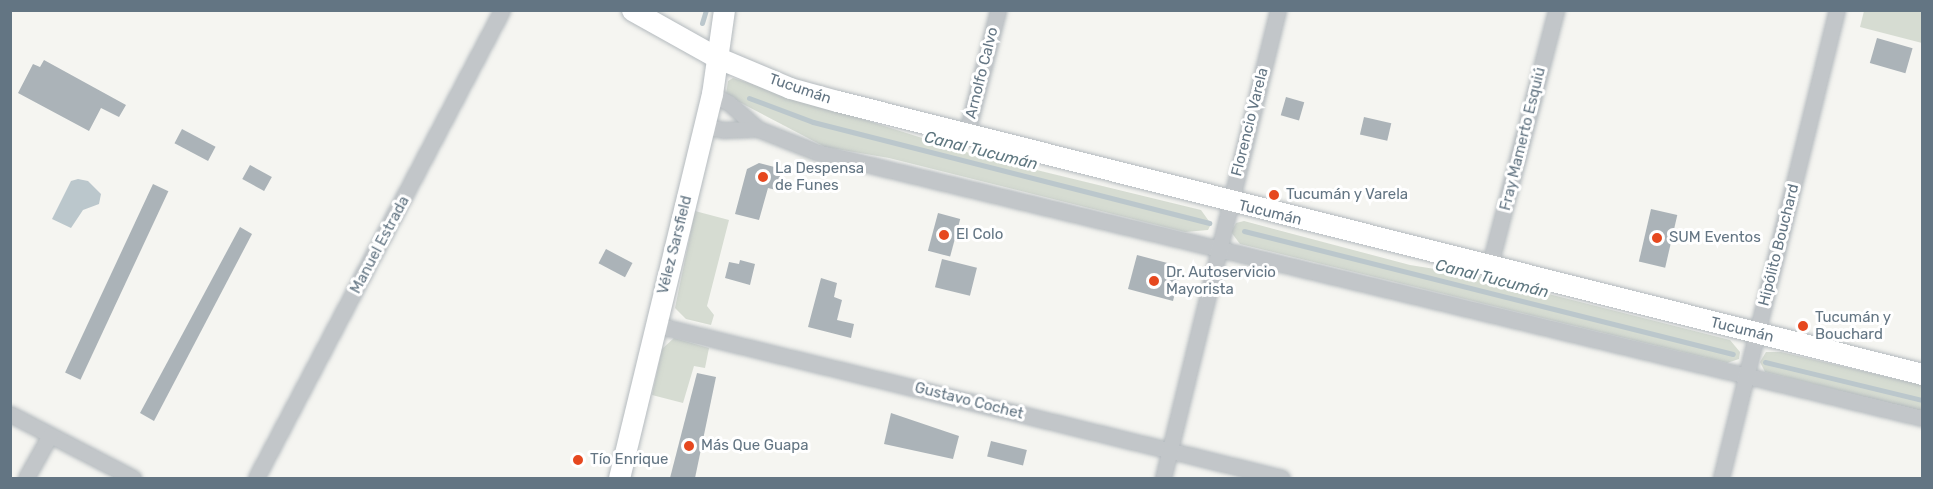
<!DOCTYPE html>
<html>
<head>
<meta charset="utf-8">
<style>
  body { margin:0 }
  #map { position:relative; width:1933px; height:489px; overflow:hidden; background:#f5f5f1; font-family:Rubik,sans-serif }
  div>[style] { position:absolute }
  .green>* { inset:0; background:#d6dcd2 }
  .water>* { inset:0; background:#bbc7cc }
  .stream>* { height:5px; margin:-2.5px; padding:0 2.5px; transform-origin:2.5px; border-radius:2.5px; background:#bbc7cc }
  .building>* { inset:0; background:#abb3b8; transform-origin:0 0 }
  .roads { filter:drop-shadow(0 0 2px #b4babe) drop-shadow(0 0 2px #b4babe) }
  .street>* { height:15px; margin:-7.5px; padding:0 7.5px; transform-origin:7.5px; border-radius:7.5px; background:#c2c6c9 }
  .secondary>* { height:21px; margin:-10.5px; padding:0 10.5px; transform-origin:10.5px; border-radius:10.5px; background:#fff }
  .dots>* { width:16px; height:16px; translate:-50% -50%; box-sizing:border-box; border:3px solid #fff; border-radius:50% }
  span { translate:-50% -50%; white-space:nowrap; text-align:center; line-height:1.15; -webkit-text-stroke:6px #fff; paint-order:stroke }
  .street-label { font-size:15px; color:#637583 }
  .poi-label { font-size:15px; color:#637583 }
  .left { translate:0 -50%; text-align:left }
  .water-label { font-size:16px; color:#5f7780; font-style:italic }
  .frame { position:absolute; inset:0; border:12px solid #637583; pointer-events:none }
</style>
</head>
<body>
<div id="map">
  <div class="green">
    <div style="clip-path:polygon(1864px 11px,1922px 11px,1922px 43px,1860px 27px)"></div>
    <div style="clip-path:polygon(733px 78px,979px 156px,1201px 210px,1211px 224px,1208px 230px,1185px 232px,889px 158px,825px 147px,726px 95px,728px 81px)"></div>
    <div style="clip-path:polygon(695px 211px,729px 220px,707px 306px,714px 315px,711px 325px,686px 319px,675px 308px)"></div>
    <div style="clip-path:polygon(1244px 221px,1410px 265px,1478px 276px,1730px 340px,1740px 352px,1739px 359px,1727px 363px,1240px 244px,1231px 232px,1236px 223px)"></div>
    <div style="clip-path:polygon(674px 338px,709px 348px,705px 368px,694px 366px,683px 403px,652px 395px,662px 349px)"></div>
    <div style="clip-path:polygon(1766px 352px,1781px 352px,1922px 385px,1922px 411px,1765px 372px,1760px 362px)"></div>
  </div>
  <div class="water">
    <div style="clip-path:polygon(78px 179px,88px 181px,101px 194px,99px 204px,83px 210px,71px 228px,52px 219px,71px 181px)"></div>
  </div>
  <div class="stream">
    <div style="left:702px;top:23px;width:14px;rotate:-73deg"></div>
    <div style="left:749px;top:98px;width:68px;rotate:20.6deg"></div>
    <div style="left:813px;top:122px;width:409px;rotate:14.3deg"></div>
    <div style="left:1244px;top:231px;width:504px;rotate:14.12deg"></div>
    <div style="left:1765px;top:362px;width:162px;rotate:13.6deg"></div>
  </div>
  <div class="building">
    <div style="left:1877px;top:38px;width:37px;height:26px;rotate:16deg"></div>
    <div style="clip-path:polygon(44px 60px,126px 105px,119px 117px,101px 108px,89px 131px,18px 93px,33px 64px,40px 67px)"></div>
    <div style="left:1286px;top:97px;width:19px;height:19px;rotate:16deg"></div>
    <div style="left:1364px;top:117px;width:28px;height:18px;rotate:13deg"></div>
    <div style="left:182px;top:129px;width:38px;height:16px;rotate:28deg"></div>
    <div style="clip-path:polygon(759px 163px,782px 169px,776px 190px,768px 188px,759px 220px,735px 214px,747px 169px)"></div>
    <div style="left:250px;top:165px;width:25px;height:16px;rotate:29deg"></div>
    <div style="left:153px;top:184px;width:17px;height:208px;rotate:25deg"></div>
    <div style="left:1651px;top:209px;width:27px;height:54px;rotate:13deg"></div>
    <div style="left:938px;top:213px;width:23px;height:39px;rotate:15deg"></div>
    <div style="clip-path:polygon(240px 227px,252px 234px,154px 421px,140px 413px)"></div>
    <div style="left:606px;top:249px;width:30px;height:16px;rotate:28deg"></div>
    <div style="clip-path:polygon(1137px 255px,1175px 265px,1180px 273px,1173px 301px,1128px 289px)"></div>
    <div style="left:942px;top:259px;width:36px;height:29px;rotate:14deg"></div>
    <div style="clip-path:polygon(740px 260px,755px 264px,750px 285px,725px 278px,729px 262px,739px 264px)"></div>
    <div style="clip-path:polygon(821px 278px,837px 283px,834px 297px,842px 300px,837px 320px,854px 324px,851px 338px,808px 327px)"></div>
    <div style="clip-path:polygon(697px 373px,716px 377px,695px 478px,670px 478px)"></div>
    <div style="clip-path:polygon(891px 413px,959px 436px,953px 459px,884px 444px)"></div>
    <div style="left:991px;top:441px;width:37px;height:16px;rotate:14deg"></div>
  </div>
  <div class="roads">
    <div class="street">
      <div style="left:712px;top:94px;width:19px;rotate:28deg"></div>
      <div style="left:729px;top:103px;width:39px;rotate:42deg"></div>
      <div style="left:758px;top:129px;width:62px;rotate:21.6deg"></div>
      <div style="left:816px;top:152px;width:1138px;rotate:13.52deg"></div>
      <div style="left:704px;top:126px;width:19px;rotate:12deg"></div>
      <div style="left:723px;top:130px;width:35px;rotate:-2deg"></div>
      <div style="left:966px;top:136px;width:130px;rotate:-75.7deg"></div>
      <div style="left:1489px;top:268px;width:267px;rotate:-75.4deg"></div>
      <div style="left:656px;top:325px;width:644px;rotate:13.73deg"></div>
      <div style="left:10px;top:414px;width:139px;rotate:27.5deg"></div>
      <div style="left:26px;top:478px;width:49px;rotate:-60.8deg"></div>
      <div style="left:256px;top:478px;width:529px;rotate:-62.27deg"></div>
      <div style="left:1163px;top:478px;width:482px;rotate:-76.2deg"></div>
      <div style="left:1721px;top:478px;width:482px;rotate:-76.1deg"></div>
    </div>
    <div class="secondary">
      <div style="left:632px;top:10px;width:96px;rotate:29.2deg"></div>
      <div style="left:716px;top:57px;width:80px;rotate:22.7deg"></div>
      <div style="left:790px;top:88px;width:49px;rotate:15.5deg"></div>
      <div style="left:837px;top:101px;width:1119px;rotate:14.12deg"></div>
      <div style="left:619px;top:478px;width:395px;rotate:-76.4deg"></div>
      <div style="left:712px;top:94px;width:85px;rotate:-81.9deg"></div>
    </div>
  </div>
  <div class="dots">
    <div style="left:763px;top:177px;background:#e6481f"></div>
    <div style="left:1274px;top:195px;background:#e6481f"></div>
    <div style="left:944px;top:235px;background:#e6481f"></div>
    <div style="left:1657px;top:238px;background:#e6481f"></div>
    <div style="left:1154px;top:281px;background:#e6481f"></div>
    <div style="left:1803px;top:326px;background:#e6481f"></div>
    <div style="left:689px;top:446px;background:#e6481f"></div>
    <div style="left:578px;top:460px;background:#e6481f"></div>
  </div>
  <div class="street-label">
    <span style="left:982px;top:73px;rotate:-76deg">Arnolfo Calvo</span>
    <span style="left:800px;top:89px;rotate:19deg">Tucumán</span>
    <span style="left:1250px;top:122px;rotate:-76deg">Florencio Varela</span>
    <span style="left:1523px;top:139px;rotate:-76deg">Fray Mamerto Esquiú</span>
    <span style="left:1270px;top:213px;rotate:14deg">Tucumán</span>
    <span style="left:380px;top:245px;rotate:-62deg">Manuel Estrada</span>
    <span style="left:675px;top:245px;rotate:-76deg">Vélez Sarsfield</span>
    <span style="left:1779px;top:245px;rotate:-76deg">Hipólito Bouchard</span>
    <span style="left:1742px;top:330px;rotate:14deg">Tucumán</span>
    <span style="left:969px;top:401px;rotate:14deg">Gustavo Cochet</span>
  </div>
  <div class="poi-label">
    <span class="left" style="left:775px;top:177px">La Despensa<br>de Funes</span>
    <span class="left" style="left:1286px;top:195px">Tucumán y Varela</span>
    <span class="left" style="left:956px;top:235px">El Colo</span>
    <span class="left" style="left:1669px;top:238px">SUM Eventos</span>
    <span class="left" style="left:1166px;top:281px">Dr. Autoservicio<br>Mayorista</span>
    <span class="left" style="left:1815px;top:326px">Tucumán y<br>Bouchard</span>
    <span class="left" style="left:701px;top:446px">Más Que Guapa</span>
    <span class="left" style="left:590px;top:460px">Tío Enrique</span>
  </div>
  <div class="water-label">
    <span style="left:981px;top:151px;rotate:14deg">Canal Tucumán</span>
    <span style="left:1492px;top:279px;rotate:14deg">Canal Tucumán</span>
  </div>
  <div class="frame"></div>
</div>
</body>
</html>
